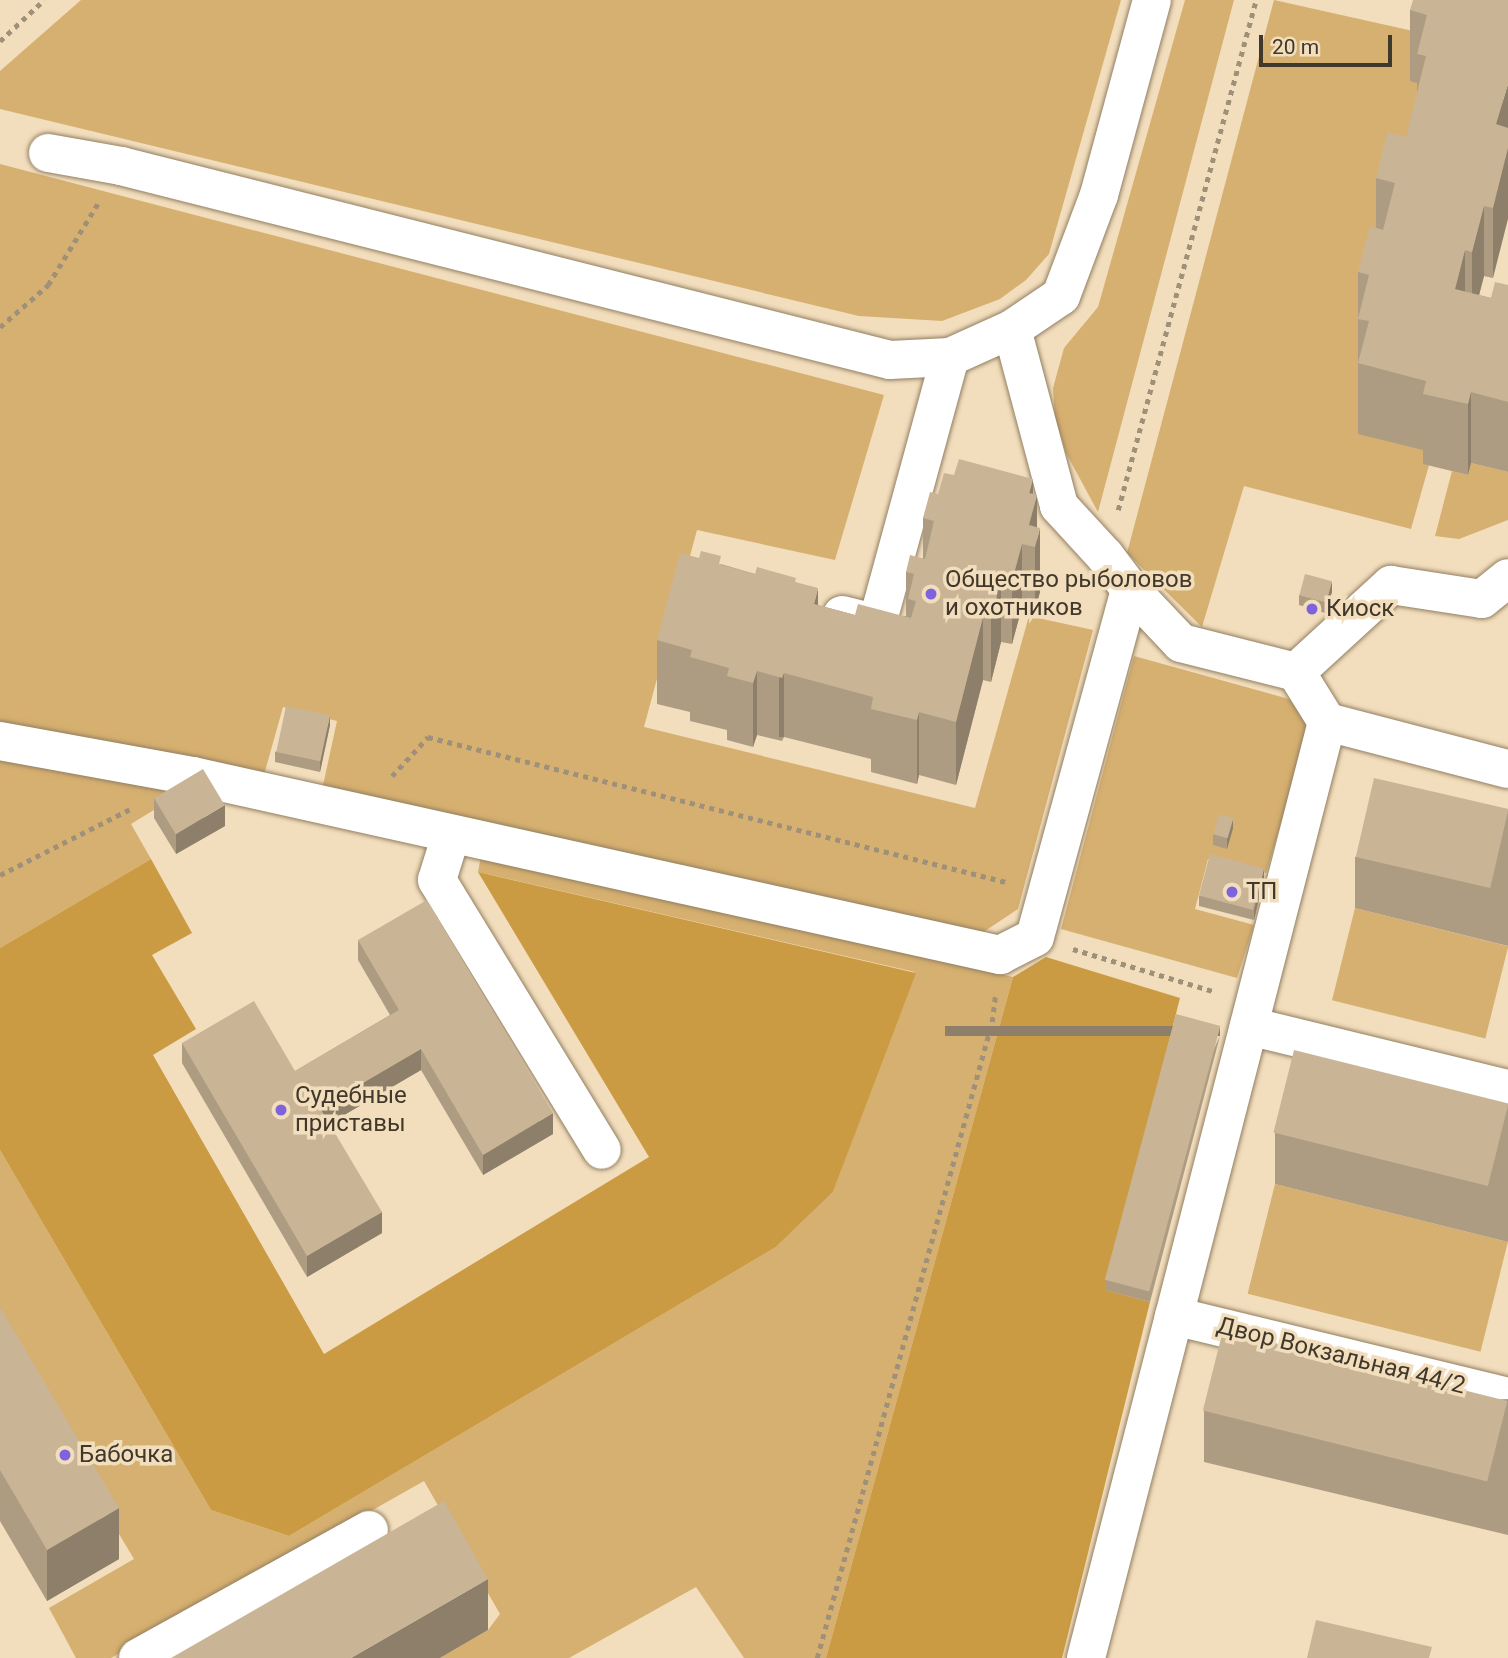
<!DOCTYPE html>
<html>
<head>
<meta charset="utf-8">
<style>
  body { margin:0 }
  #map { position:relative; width:1508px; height:1658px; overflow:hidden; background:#f2debd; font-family:Roboto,sans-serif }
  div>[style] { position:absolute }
  .green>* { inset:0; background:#d6b070; transform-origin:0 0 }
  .forest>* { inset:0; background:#ca9b43 }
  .path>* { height:4.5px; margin-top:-2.25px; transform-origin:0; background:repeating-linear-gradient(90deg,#9f9079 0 5px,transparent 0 10px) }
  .roads { filter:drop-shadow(0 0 2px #927f61) drop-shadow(0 0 2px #927f61) }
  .minor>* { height:38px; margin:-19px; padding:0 19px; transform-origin:19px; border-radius:19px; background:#fff }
  .wall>* { inset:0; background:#ad9c81 }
  .shaded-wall>* { inset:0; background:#8d7f69; transform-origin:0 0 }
  .building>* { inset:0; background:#c9b596; transform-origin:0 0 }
  .dots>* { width:19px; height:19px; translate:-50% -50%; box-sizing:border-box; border:4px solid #f2debd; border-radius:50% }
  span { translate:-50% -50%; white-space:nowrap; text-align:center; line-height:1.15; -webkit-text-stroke:7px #f2debd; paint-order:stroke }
  .poi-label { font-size:24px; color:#40382b }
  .left { translate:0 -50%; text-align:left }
  .street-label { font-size:24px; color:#40382b }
  .scale { position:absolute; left:1259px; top:35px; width:133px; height:32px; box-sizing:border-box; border:4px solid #40382b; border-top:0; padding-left:9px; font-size:21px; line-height:24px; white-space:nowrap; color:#40382b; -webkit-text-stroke:5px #f2debd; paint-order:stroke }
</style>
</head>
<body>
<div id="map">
  <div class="green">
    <div style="clip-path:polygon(81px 0,1121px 0,1049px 254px,1026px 280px,1000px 299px,942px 321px,859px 316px,0 109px,0 71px)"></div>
    <div style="clip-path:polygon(1185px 0,1234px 0,1098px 512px,1066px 453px,1055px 419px,1053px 388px,1064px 348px,1098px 307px)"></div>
    <div style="clip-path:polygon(1274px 0,1422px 33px,1410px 80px,1427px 85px,1426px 451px,1429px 465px,1411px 529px,1244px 486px,1202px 627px,1127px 553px)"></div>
    <div style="clip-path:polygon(0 164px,884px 395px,835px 560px,697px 530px,644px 727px,975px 808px,1029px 616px,1093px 630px,1018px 909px,979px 935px,322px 790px,337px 721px,283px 707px,264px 775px,0 723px)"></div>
    <div style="clip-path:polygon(1471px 463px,1508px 472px,1508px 520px,1459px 539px,1435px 536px,1452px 471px,1468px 475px)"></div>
    <div style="clip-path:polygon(1134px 656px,1289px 699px,1310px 728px,1266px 873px,1208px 859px,1195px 909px,1254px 925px,1237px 978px,1061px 929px)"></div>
    <div style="clip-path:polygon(0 756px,185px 791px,131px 824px,151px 859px,0 948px)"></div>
    <div style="clip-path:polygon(481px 856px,1013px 977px,826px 1658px,744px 1658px,696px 1587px,569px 1658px,440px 1658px,488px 1630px,500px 1614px,424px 1481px,111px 1658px,76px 1658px,49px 1608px,134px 1559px,0 1336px,0 1150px,211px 1510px,289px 1536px,776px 1247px,833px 1192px,915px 972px,478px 872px)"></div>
    <div style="left:1355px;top:908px;width:158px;height:95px;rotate:14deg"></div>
    <div style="left:1275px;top:1184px;width:240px;height:113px;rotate:14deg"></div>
  </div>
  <div class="forest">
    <div style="clip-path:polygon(151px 859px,192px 933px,152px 955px,196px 1029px,153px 1055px,324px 1354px,649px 1157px,478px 872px,916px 973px,833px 1192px,776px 1247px,289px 1536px,211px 1510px,0 1150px,0 948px)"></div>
    <div style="clip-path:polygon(1046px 957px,1180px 998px,1106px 1290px,1150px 1302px,1062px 1658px,826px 1658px,1013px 977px)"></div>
  </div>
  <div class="path">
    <div style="left:0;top:41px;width:60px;rotate:-43deg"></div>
    <div style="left:0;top:327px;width:64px;rotate:-41.2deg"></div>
    <div style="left:48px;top:285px;width:96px;rotate:-58.6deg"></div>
    <div style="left:1118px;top:510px;width:528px;rotate:-74.86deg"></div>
    <div style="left:392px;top:776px;width:53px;rotate:-47.3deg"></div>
    <div style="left:428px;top:737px;width:596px;rotate:14.08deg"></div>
    <div style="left:0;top:875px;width:146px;rotate:-26.9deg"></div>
    <div style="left:1073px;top:949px;width:149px;rotate:16.7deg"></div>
    <div style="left:817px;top:1658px;width:660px;rotate:-74.62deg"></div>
    <div style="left:992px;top:1022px;width:26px;rotate:-83deg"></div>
  </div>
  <div class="roads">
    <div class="minor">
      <div style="left:48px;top:153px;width:74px;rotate:10.1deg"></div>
      <div style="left:121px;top:166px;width:793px;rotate:14.16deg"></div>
      <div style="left:890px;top:360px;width:60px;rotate:-2.9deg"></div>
      <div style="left:950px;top:357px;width:68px;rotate:-24.3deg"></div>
      <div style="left:1012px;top:329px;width:59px;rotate:-34deg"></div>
      <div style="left:1061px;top:296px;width:108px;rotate:-69.4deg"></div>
      <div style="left:1099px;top:195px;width:202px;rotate:-74.8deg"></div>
      <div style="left:1012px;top:329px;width:183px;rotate:75.1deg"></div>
      <div style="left:1059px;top:506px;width:68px;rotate:47.4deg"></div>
      <div style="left:1105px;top:556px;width:41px;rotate:52.9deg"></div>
      <div style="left:1130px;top:589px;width:74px;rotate:46.6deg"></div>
      <div style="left:1181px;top:643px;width:119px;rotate:14.2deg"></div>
      <div style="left:1296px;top:672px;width:129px;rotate:-42.5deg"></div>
      <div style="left:1391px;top:585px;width:92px;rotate:8.7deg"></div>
      <div style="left:1482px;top:599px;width:33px;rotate:-39deg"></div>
      <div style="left:842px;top:615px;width:36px;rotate:14deg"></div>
      <div style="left:877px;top:624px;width:277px;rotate:-74.7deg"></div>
      <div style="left:1327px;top:722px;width:187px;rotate:14.6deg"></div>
      <div style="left:0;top:741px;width:196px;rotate:10.3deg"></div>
      <div style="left:193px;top:776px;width:827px;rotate:12.51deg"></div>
      <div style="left:1000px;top:955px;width:39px;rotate:-27deg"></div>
      <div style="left:1035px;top:937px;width:361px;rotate:-74.7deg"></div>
      <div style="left:451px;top:835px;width:47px;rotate:107.3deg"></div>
      <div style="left:437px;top:880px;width:316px;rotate:58.6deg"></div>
      <div style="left:1249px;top:1026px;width:267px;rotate:13.7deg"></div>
      <div style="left:1174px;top:1316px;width:344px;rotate:13.6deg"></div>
      <div style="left:138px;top:1658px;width:264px;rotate:-29deg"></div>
      <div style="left:1086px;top:1658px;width:967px;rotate:-75.56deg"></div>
      <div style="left:1327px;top:722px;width:59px;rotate:-121.8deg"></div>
    </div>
  </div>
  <div class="wall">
    <div style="clip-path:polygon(1508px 0,1493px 278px,1484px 276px,1479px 295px,1491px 298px,1508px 285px,1508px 472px,1471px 463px,1468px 475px,1423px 464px,1423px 450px,1358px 434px,1358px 272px,1376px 228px,1376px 178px,1406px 137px,1417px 95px,1417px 83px,1410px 81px,1410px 10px)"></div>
    <div style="clip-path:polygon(938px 494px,1033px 494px,1037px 527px,1040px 592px,1035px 610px,1022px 607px,1012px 644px,1001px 642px,991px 682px,983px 680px,956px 785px,919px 775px,917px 784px,871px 772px,871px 759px,784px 737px,782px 741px,757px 735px,753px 747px,727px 740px,727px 730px,690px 721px,690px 712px,657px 704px,657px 640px,721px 564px,755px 574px,796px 582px,818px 605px,855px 615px,906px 616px,906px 572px,923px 558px,923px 518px)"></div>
    <div style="clip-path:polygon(1332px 592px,1325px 613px,1299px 605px,1299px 595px)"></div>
    <div style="clip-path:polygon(330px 725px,320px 772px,275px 762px,275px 752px)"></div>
    <div style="clip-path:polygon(154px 798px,225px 826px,176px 854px,154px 818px)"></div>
    <div style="clip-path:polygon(1508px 810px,1508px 946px,1355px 908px,1355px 857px)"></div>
    <div style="clip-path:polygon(1233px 828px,1227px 849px,1213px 845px,1213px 834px)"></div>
    <div style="clip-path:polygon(1264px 878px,1254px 920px,1199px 906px,1199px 896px)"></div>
    <div style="clip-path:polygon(358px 940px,553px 1134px,483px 1175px,421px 1070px,329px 1124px,382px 1233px,307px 1277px,182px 1063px,182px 1043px,295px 1071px,390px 1015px,358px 960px)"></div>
    <div style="clip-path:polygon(1220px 1036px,1150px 1302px,1105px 1290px,1105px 1280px)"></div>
    <div style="clip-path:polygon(1508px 1104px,1508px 1242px,1275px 1184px,1275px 1133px)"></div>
    <div style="clip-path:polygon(0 1307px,119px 1559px,47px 1601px,0 1521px)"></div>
    <div style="clip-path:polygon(1508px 1399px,1508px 1535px,1204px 1462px,1204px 1411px)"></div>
  </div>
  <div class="shaded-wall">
    <div style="clip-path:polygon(1508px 84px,1508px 219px,1493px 278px,1493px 208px,1496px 124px)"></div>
    <div style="clip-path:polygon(1484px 206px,1484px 276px,1472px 322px,1472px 252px)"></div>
    <div style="clip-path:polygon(1465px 250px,1465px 320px,1455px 289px)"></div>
    <div style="clip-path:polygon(1471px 392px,1471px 463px,1468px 475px,1468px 404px)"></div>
    <div style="clip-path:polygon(1033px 479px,1033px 509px,1037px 495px,1037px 540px,1040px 528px,1040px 592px,1035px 610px,1035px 547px,1029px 525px,1029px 493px)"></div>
    <div style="clip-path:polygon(1022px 544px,1022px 607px,1012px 644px,1012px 581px)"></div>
    <div style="clip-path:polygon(1001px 579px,1001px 642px,991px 682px,991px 619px)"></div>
    <div style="clip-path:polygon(1332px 581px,1332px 592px,1325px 613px,1325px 603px)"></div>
    <div style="clip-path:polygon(818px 588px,818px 651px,814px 604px)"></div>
    <div style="clip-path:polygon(983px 617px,983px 680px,956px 785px,956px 722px)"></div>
    <div style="clip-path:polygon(757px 671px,757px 735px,753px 747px,753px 683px)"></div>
    <div style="left:784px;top:673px;width:64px;height:5px;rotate:90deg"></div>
    <div style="clip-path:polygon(919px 712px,919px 775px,917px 784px,917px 720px)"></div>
    <div style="clip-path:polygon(330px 715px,330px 725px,320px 772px,320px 761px)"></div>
    <div style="clip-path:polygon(225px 805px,225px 826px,176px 854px,176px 834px)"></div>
    <div style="clip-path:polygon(1233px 818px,1233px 828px,1227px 849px,1227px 838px)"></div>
    <div style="clip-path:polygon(1264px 868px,1264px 878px,1254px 920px,1254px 910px)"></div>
    <div style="left:1220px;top:1026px;width:10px;height:275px;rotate:90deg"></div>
    <div style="clip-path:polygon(421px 1049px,421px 1070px,320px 1129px,320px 1108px)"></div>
    <div style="clip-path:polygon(553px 1113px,553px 1134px,483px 1175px,483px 1155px)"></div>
    <div style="clip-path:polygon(382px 1212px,382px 1233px,307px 1277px,307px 1256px)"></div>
    <div style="clip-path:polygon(119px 1508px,119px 1559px,47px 1601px,47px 1550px)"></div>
    <div style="clip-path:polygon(488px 1579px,488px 1630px,440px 1658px,351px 1658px)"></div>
  </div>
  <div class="building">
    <div style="clip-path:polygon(1413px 0,1508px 0,1508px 84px,1496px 124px,1508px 128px,1508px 148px,1493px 208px,1484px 206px,1472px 252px,1465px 250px,1455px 289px,1491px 298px,1495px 282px,1508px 285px,1508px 402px,1471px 392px,1468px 404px,1423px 394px,1426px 381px,1358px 363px,1369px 321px,1358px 319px,1369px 275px,1358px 272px,1370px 226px,1383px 230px,1395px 183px,1376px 178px,1387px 132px,1406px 137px,1426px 56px,1417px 54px,1427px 15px,1410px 10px)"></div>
    <div style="clip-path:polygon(959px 459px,1033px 479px,1029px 493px,1037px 495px,1029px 525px,1040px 528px,1035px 547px,1022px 544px,1012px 581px,1001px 579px,991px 619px,983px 617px,956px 722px,919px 712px,917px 720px,871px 709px,873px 697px,784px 673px,782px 678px,757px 671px,753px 683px,727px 676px,729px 668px,690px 657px,692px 650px,657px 640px,680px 553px,699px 558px,701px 551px,721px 556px,719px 564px,755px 574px,757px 567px,796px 578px,795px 582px,818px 588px,814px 604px,855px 615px,858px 604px,911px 618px,916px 601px,908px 599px,914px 574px,906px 572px,910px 555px,925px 559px,934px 521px,923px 518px,930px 492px,938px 494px,944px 473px,954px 475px)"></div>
    <div style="left:1305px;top:574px;width:28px;height:22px;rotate:15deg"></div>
    <div style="left:286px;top:706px;width:45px;height:47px;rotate:12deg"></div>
    <div style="left:203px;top:769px;width:42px;height:57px;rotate:59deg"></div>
    <div style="left:1374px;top:778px;width:138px;height:81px;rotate:13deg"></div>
    <div style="left:1219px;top:814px;width:15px;height:21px;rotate:16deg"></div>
    <div style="left:1210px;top:854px;width:56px;height:43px;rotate:15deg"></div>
    <div style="clip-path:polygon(427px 900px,553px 1113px,483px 1155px,421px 1049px,320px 1108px,382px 1212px,307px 1256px,182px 1043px,254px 1001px,295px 1071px,399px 1010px,358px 940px)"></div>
    <div style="left:1176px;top:1014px;width:46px;height:275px;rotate:15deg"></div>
    <div style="left:1294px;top:1050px;width:221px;height:85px;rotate:14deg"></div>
    <div style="clip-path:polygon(0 1307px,119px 1508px,47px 1550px,0 1470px)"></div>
    <div style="left:1223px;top:1330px;width:293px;height:83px;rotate:14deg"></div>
    <div style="clip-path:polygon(444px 1501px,488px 1579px,351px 1658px,171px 1658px)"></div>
    <div style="clip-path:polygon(1316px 1620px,1432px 1647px,1429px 1658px,1307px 1658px)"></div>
  </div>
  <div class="dots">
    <div style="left:931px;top:594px;background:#7f63de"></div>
    <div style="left:1312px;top:609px;background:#7f63de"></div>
    <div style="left:1232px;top:892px;background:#7f63de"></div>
    <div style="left:281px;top:1110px;background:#7f63de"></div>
    <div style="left:65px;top:1455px;background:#7f63de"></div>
  </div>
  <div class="poi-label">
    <span class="left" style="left:945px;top:594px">Общество рыболовов<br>и охотников</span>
    <span class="left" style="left:1326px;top:609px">Киоск</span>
    <span class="left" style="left:1246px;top:892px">ТП</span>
    <span class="left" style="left:295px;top:1110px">Судебные<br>приставы</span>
    <span class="left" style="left:79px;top:1455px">Бабочка</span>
  </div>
  <div class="street-label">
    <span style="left:1341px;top:1356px;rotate:14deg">Двор Вокзальная 44/2</span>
  </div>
  <div class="scale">20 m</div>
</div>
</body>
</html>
